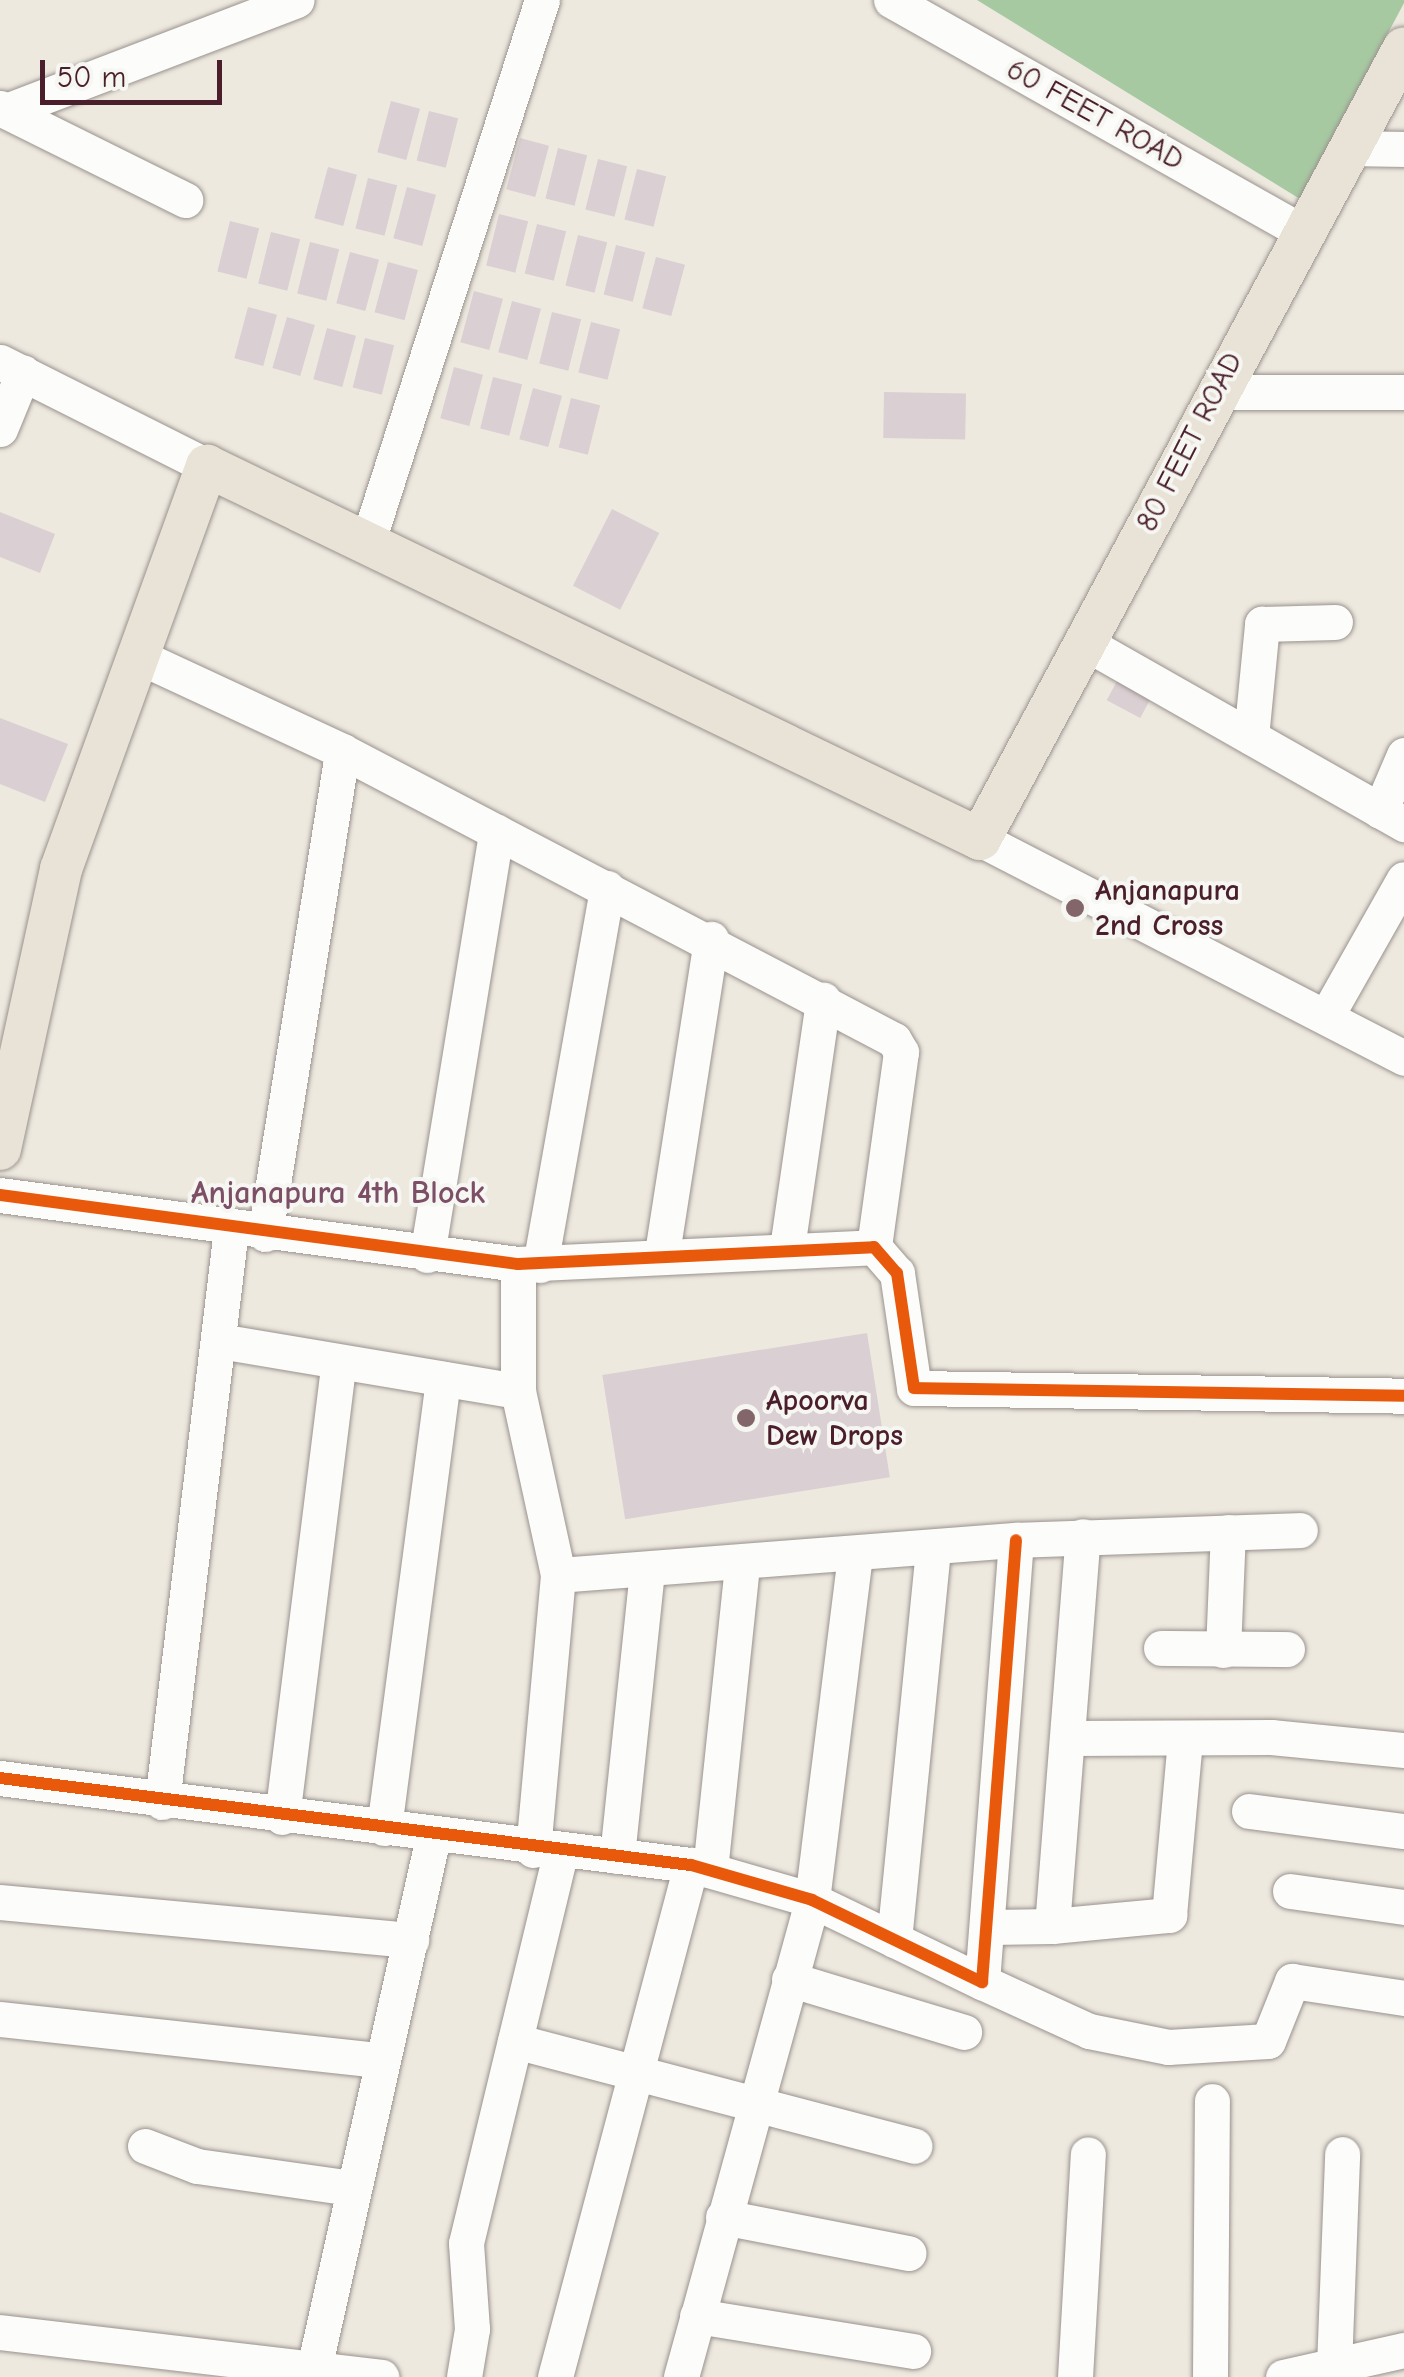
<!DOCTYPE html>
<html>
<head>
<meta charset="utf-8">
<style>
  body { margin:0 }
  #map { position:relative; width:1404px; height:2377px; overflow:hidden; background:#ede9df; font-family:"Comic Neue",sans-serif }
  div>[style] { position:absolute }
  .forest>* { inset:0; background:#a7c9a2 }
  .building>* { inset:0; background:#dacfd3; transform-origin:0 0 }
  .roads { filter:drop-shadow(0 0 2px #9a928e) drop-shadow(0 0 2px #9a928e) }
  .minor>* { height:35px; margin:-17.5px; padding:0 17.5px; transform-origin:17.5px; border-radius:17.5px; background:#fcfcfa }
  .major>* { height:42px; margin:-21px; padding:0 21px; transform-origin:21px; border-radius:21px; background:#e9e2d6 }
  .cycleway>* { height:12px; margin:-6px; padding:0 6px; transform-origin:6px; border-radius:6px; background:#e8590c }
  .dots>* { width:28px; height:28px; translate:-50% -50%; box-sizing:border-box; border:5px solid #f6f6f2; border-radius:50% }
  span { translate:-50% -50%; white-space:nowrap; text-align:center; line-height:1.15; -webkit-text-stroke:8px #f6f6f2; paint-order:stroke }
  .street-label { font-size:30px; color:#4a1f2b }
  .poi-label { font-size:30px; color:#4a1f2b; font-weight:700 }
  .left { translate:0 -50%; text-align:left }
  .neighbourhood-label { font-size:32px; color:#7d4f67; font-weight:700 }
  .scale { position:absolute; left:40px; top:60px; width:182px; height:45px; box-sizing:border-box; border:5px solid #4a1f2b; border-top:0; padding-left:12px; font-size:30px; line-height:35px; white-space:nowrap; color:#4a1f2b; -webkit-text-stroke:8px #f6f6f2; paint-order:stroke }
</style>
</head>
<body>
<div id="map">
  <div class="forest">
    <div style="clip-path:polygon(977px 0,1404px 0,1404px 3px,1300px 199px)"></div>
  </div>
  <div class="building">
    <div style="left:391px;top:101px;width:30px;height:53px;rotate:15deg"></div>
    <div style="left:429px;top:111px;width:30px;height:51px;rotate:14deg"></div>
    <div style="left:520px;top:138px;width:30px;height:53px;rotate:15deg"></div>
    <div style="left:558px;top:148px;width:30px;height:52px;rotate:14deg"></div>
    <div style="left:598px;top:159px;width:30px;height:52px;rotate:14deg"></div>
    <div style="left:328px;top:167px;width:30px;height:53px;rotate:15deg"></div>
    <div style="left:637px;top:169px;width:30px;height:52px;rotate:14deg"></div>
    <div style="left:368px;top:178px;width:30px;height:52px;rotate:14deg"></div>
    <div style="left:407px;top:187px;width:30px;height:53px;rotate:15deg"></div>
    <div style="left:499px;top:214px;width:30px;height:53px;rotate:14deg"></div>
    <div style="left:230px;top:221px;width:30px;height:52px;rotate:14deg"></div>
    <div style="left:537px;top:224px;width:30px;height:51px;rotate:14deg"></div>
    <div style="left:271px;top:232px;width:30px;height:53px;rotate:14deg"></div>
    <div style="left:578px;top:235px;width:30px;height:52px;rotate:14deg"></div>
    <div style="left:310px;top:242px;width:30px;height:53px;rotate:14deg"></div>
    <div style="left:616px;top:245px;width:30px;height:51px;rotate:14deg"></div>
    <div style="left:350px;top:252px;width:30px;height:53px;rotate:15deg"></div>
    <div style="left:656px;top:257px;width:30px;height:53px;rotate:15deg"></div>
    <div style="left:388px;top:262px;width:31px;height:52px;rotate:15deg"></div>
    <div style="left:474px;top:291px;width:30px;height:53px;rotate:15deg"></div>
    <div style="left:512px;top:301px;width:30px;height:53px;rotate:15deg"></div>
    <div style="left:248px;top:307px;width:30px;height:53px;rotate:15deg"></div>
    <div style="left:552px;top:312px;width:30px;height:53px;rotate:14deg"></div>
    <div style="left:287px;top:317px;width:29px;height:53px;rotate:16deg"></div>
    <div style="left:591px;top:322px;width:30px;height:52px;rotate:14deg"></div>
    <div style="left:327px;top:328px;width:30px;height:53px;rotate:15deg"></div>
    <div style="left:365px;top:338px;width:30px;height:51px;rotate:14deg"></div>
    <div style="left:454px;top:367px;width:30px;height:53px;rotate:15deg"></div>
    <div style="left:493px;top:377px;width:30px;height:53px;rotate:14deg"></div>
    <div style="left:533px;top:388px;width:30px;height:53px;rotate:15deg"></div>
    <div style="left:884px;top:392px;width:82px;height:46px;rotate:1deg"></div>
    <div style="left:571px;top:398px;width:30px;height:51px;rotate:14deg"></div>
    <div style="left:612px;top:509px;width:53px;height:86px;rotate:27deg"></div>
    <div style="clip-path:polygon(0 512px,55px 534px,40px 573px,0 557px)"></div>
    <div style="left:1118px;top:679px;width:38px;height:24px;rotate:28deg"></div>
    <div style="clip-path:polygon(0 718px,68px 744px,45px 802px,0 784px)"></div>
    <div style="left:867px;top:1333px;width:146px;height:268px;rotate:81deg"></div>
  </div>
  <div class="roads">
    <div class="minor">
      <div style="left:891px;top:0;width:469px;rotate:29.4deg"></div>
      <div style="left:0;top:108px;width:207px;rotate:26.4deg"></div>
      <div style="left:6px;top:111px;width:311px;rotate:-20.9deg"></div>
      <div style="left:1348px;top:148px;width:56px;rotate:1deg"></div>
      <div style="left:0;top:362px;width:232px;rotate:26.7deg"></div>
      <div style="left:1216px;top:392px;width:188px"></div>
      <div style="left:0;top:429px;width:61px;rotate:-67.7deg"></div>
      <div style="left:367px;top:544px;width:571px;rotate:-72.17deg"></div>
      <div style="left:1087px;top:644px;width:365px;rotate:29.6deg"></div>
      <div style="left:142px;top:658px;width:221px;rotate:24.9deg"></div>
      <div style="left:342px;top:751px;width:623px;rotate:27.63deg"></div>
      <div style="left:894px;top:1040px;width:14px;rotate:60deg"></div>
      <div style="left:901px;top:1052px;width:197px;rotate:97.9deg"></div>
      <div style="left:1251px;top:737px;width:114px;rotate:-84.4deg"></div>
      <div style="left:1262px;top:624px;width:73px;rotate:-1.6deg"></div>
      <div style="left:1380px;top:811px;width:61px;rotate:-66.8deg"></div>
      <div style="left:980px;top:839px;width:477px;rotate:27.3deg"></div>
      <div style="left:1327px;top:1015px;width:156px;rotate:-60.5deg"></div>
      <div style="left:0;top:1195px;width:523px;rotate:7.59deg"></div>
      <div style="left:518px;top:1264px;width:356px;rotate:-2.7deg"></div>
      <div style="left:874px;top:1247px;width:35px;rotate:49deg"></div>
      <div style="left:897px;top:1273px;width:116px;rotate:81.6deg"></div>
      <div style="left:914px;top:1388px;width:490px;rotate:0.9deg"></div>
      <div style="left:265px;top:1234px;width:489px;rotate:-80.9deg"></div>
      <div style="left:787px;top:1248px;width:251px;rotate:-81.7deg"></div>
      <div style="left:662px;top:1253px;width:318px;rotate:-81.1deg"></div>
      <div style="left:427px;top:1255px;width:429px;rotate:-80.7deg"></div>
      <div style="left:518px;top:1264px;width:127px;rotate:90deg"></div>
      <div style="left:518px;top:1391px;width:188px;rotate:77.7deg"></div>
      <div style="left:558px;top:1575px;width:459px;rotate:-4.4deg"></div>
      <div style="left:1016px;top:1540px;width:284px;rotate:-2deg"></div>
      <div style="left:540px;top:1265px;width:383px;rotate:-79.9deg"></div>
      <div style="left:219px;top:1341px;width:303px;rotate:9.5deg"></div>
      <div style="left:1161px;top:1648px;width:126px;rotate:0.5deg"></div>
      <div style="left:1223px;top:1650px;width:118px;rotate:-87.6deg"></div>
      <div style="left:1071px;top:1738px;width:200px;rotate:-0.3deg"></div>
      <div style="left:1271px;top:1737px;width:134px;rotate:5.6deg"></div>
      <div style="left:0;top:1778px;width:696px;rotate:7.18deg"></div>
      <div style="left:691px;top:1865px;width:126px;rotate:16.1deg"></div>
      <div style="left:812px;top:1900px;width:189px;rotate:25.8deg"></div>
      <div style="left:982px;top:1982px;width:443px;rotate:-85.6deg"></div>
      <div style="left:162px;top:1802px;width:577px;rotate:-83.13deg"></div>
      <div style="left:1249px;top:1811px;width:156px;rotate:7.4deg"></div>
      <div style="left:282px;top:1817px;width:459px;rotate:-82.9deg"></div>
      <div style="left:384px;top:1828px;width:453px;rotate:-82.5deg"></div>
      <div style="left:533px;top:1850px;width:276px;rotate:-84.8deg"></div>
      <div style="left:617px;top:1856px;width:286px;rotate:-84deg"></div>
      <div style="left:710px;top:1870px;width:307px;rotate:-84deg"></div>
      <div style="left:1290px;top:1891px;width:115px;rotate:8deg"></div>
      <div style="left:0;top:1902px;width:413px;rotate:5.3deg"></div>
      <div style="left:1052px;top:1926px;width:118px;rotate:-5.4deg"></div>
      <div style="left:1169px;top:1915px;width:176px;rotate:-84.8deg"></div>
      <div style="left:991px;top:1927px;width:61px;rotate:-0.9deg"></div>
      <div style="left:1052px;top:1926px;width:391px;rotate:-85.5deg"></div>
      <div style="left:894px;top:1940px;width:395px;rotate:-84.3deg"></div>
      <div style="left:789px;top:1979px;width:183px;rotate:16.8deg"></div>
      <div style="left:982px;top:1982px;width:118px;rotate:24.6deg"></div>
      <div style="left:1089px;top:2031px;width:81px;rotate:11.4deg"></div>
      <div style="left:1168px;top:2047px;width:100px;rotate:-3.4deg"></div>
      <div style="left:1268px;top:2041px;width:65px;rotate:-68.2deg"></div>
      <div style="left:1292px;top:1981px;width:113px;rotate:8.6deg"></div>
      <div style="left:0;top:2019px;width:380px;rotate:6.2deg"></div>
      <div style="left:515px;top:2041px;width:413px;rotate:14.7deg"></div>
      <div style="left:145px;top:2146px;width:56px;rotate:21deg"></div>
      <div style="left:197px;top:2166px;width:157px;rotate:8.1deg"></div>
      <div style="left:723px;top:2217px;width:189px;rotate:11deg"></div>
      <div style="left:697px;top:2316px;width:219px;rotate:9.2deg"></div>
      <div style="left:0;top:2332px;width:384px;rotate:6.7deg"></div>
      <div style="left:315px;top:2364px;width:540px;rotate:-77.38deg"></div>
      <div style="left:1334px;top:2367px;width:213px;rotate:-87.8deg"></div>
      <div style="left:464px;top:2377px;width:49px;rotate:-80.5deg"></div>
      <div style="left:472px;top:2329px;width:86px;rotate:-94deg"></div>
      <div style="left:466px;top:2243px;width:401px;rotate:-76.4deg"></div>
      <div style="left:555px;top:2377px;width:530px;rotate:-75.12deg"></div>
      <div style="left:681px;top:2377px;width:495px;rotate:-74.6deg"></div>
      <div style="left:812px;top:1900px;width:348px;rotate:-82.9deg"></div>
      <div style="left:1075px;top:2377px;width:223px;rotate:-86.7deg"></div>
      <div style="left:1210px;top:2377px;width:276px;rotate:-89.6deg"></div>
      <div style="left:1283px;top:2377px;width:124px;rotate:-12.6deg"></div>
    </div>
    <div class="major">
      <div style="left:0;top:1149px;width:287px;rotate:-77.7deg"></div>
      <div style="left:61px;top:869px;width:429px;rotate:-70.1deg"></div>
      <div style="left:207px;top:466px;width:858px;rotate:25.76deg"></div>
      <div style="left:980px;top:839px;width:897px;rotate:-61.81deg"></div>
    </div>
  </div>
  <div class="cycleway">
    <div style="left:0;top:1195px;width:523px;rotate:7.59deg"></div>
    <div style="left:518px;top:1264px;width:356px;rotate:-2.7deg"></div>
    <div style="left:874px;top:1247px;width:35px;rotate:49deg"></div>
    <div style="left:897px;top:1273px;width:116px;rotate:81.6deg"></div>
    <div style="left:914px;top:1388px;width:490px;rotate:0.9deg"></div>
    <div style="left:0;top:1778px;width:696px;rotate:7.18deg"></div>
    <div style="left:691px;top:1865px;width:126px;rotate:16.1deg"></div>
    <div style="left:812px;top:1900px;width:189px;rotate:25.8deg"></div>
    <div style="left:982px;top:1982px;width:443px;rotate:-85.6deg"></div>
  </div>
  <div class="dots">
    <div style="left:1075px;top:908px;background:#83666a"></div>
    <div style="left:746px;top:1418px;background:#83666a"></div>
  </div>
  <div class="street-label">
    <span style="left:1095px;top:115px;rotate:29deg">60 FEET ROAD</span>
    <span style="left:1190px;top:442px;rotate:-63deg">80 FEET ROAD</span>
  </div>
  <div class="poi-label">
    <span class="left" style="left:1095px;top:908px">Anjanapura<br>2nd Cross</span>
    <span class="left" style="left:766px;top:1418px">Apoorva<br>Dew Drops</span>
  </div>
  <div class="neighbourhood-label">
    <span style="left:338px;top:1193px">Anjanapura 4th Block</span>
  </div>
  <div class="scale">50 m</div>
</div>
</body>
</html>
